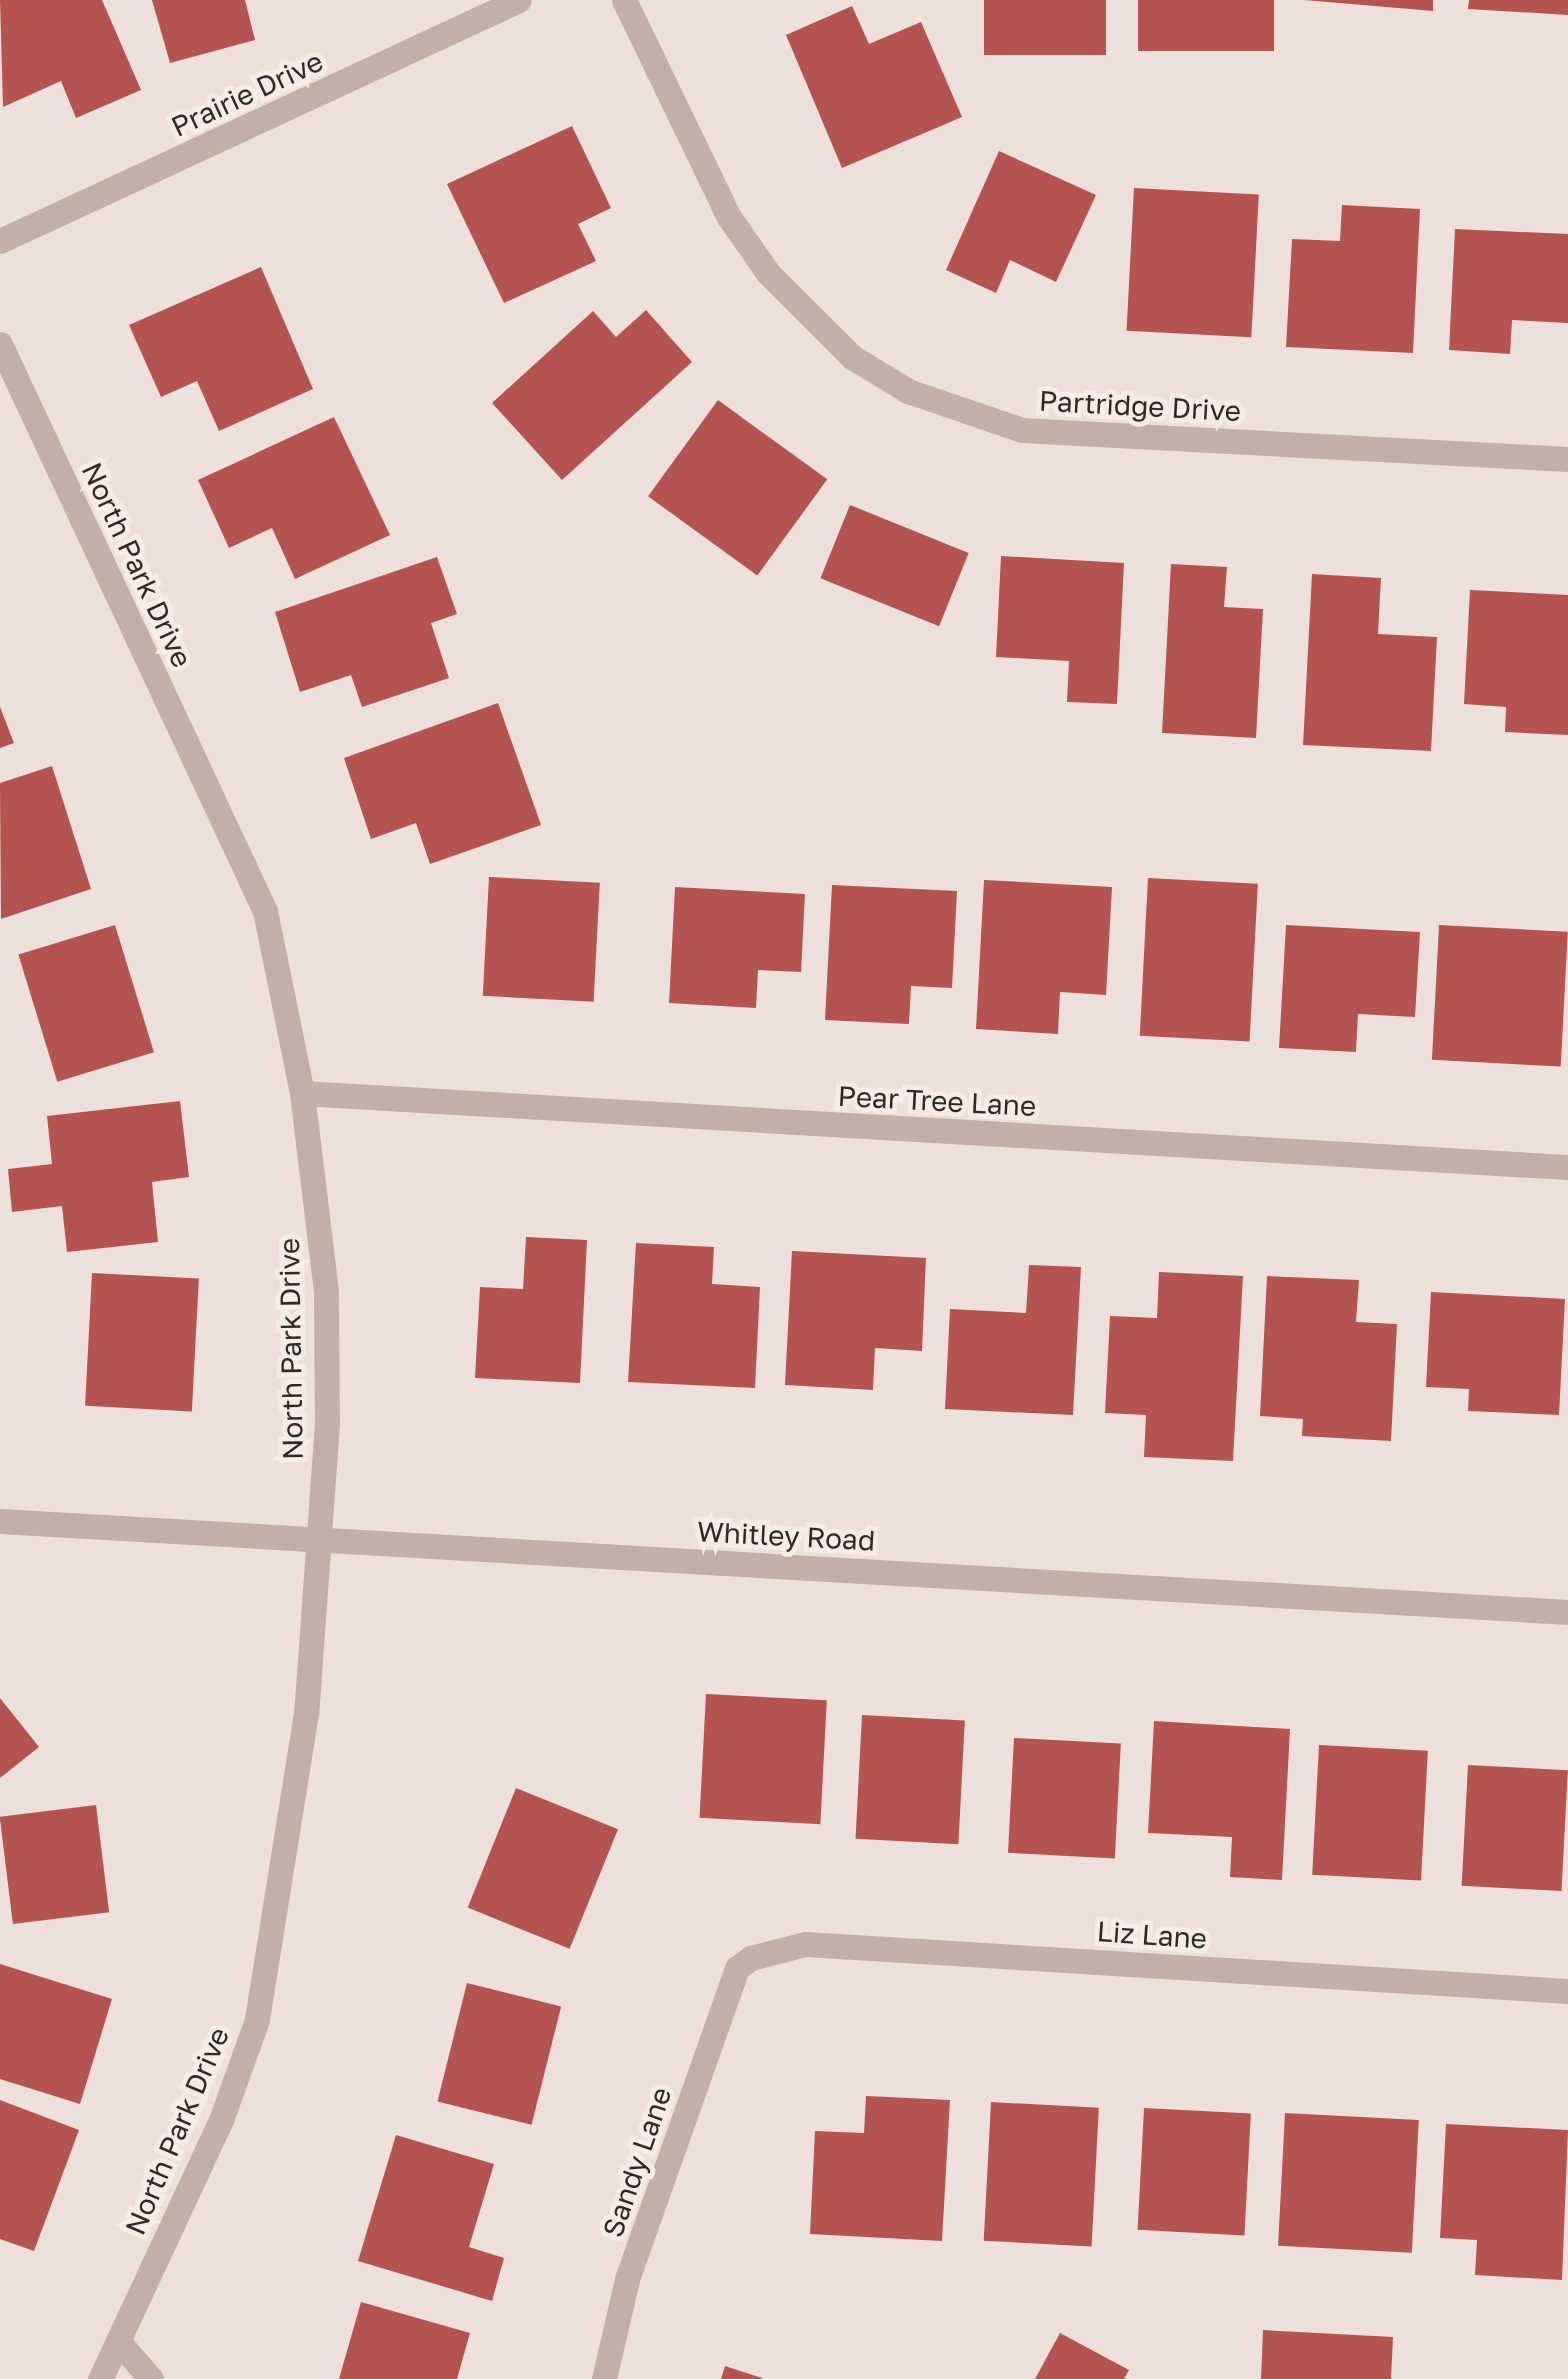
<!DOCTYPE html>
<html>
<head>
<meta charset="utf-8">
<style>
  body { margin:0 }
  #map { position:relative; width:1568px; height:2379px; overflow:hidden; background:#ede0da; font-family:"Golos Text",sans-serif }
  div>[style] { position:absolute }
  .building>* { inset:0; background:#b45450; transform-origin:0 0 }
  .minor>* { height:25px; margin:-12.5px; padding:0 12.5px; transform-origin:12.5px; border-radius:12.5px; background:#c3afa8 }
  .tertiary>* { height:25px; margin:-12.5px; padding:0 12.5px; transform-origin:12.5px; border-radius:12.5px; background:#c3afa8 }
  span { translate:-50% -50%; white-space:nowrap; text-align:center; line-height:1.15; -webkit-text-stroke:10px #f6ebe5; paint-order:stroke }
  .street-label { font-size:28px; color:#312827 }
</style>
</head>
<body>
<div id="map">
  <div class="building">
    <div style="clip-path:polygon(0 0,102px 0,141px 90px,76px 118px,61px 81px,3px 107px)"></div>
    <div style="clip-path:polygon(152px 0,245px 0,255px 40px,170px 63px)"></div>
    <div style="left:984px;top:0;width:122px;height:55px"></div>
    <div style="left:1138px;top:0;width:136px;height:51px"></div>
    <div style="clip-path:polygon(1304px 0,1433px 0,1433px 11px)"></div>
    <div style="clip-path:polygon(1469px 0,1568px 0,1568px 15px,1468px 9px)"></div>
    <div style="clip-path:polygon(852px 6px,869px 44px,921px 22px,962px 117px,842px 168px,786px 35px)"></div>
    <div style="clip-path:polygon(572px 126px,611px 208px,578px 224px,596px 261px,504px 303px,447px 184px)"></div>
    <div style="clip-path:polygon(999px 151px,1096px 195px,1056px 282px,1010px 260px,996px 293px,946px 270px)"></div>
    <div style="left:1134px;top:188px;width:125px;height:143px;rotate:3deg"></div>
    <div style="clip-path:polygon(1342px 205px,1420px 209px,1413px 353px,1286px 347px,1292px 239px,1340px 241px)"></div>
    <div style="clip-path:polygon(1455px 229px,1568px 234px,1568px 323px,1512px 320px,1510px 354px,1449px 350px)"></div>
    <div style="clip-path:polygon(261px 267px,313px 389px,219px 431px,197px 381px,161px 397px,129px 325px)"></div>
    <div style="clip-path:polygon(646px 310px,692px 362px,562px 480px,492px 403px,593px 311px,616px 337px)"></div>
    <div style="left:718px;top:400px;width:135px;height:119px;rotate:36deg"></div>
    <div style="clip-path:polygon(334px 417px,390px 535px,295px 579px,272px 528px,229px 548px,198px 480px)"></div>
    <div style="left:850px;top:505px;width:128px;height:79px;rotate:22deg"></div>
    <div style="clip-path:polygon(1001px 556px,1124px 563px,1117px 704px,1067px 702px,1069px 661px,996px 657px)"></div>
    <div style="clip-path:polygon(437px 557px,457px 614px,431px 623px,449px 678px,362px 707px,351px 675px,300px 692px,275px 612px)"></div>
    <div style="clip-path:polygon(1171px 564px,1227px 567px,1224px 607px,1263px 609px,1256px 738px,1162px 733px)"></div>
    <div style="clip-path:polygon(1312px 574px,1381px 578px,1378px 634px,1437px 637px,1431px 751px,1303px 745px)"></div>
    <div style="clip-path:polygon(1470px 590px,1568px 595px,1568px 735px,1505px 732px,1506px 707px,1464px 704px)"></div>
    <div style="clip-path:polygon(498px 703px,541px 825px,430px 864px,416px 823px,371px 839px,344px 758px)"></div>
    <div style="clip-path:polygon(0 707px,14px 743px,0 748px)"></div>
    <div style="clip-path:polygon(52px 766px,91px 889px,1px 919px,0 783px)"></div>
    <div style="left:489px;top:877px;width:111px;height:119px;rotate:3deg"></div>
    <div style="left:1148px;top:878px;width:110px;height:158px;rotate:3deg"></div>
    <div style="clip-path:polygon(984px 880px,1112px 887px,1106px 995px,1060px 992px,1058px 1034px,976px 1029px)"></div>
    <div style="clip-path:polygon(832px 885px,957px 891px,952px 988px,911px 986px,909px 1024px,825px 1020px)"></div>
    <div style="clip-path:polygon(675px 887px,805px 894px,801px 972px,758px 970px,756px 1008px,669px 1003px)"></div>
    <div style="left:115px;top:925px;width:133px;height:101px;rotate:73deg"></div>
    <div style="clip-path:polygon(1286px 925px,1420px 932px,1415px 1017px,1358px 1014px,1356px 1052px,1279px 1048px)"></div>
    <div style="left:1439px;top:925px;width:129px;height:135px;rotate:3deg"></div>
    <div style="clip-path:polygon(180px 1101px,189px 1177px,152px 1182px,158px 1242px,67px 1252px,62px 1206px,12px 1212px,8px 1169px,52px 1164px,47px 1116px)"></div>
    <div style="clip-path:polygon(526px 1237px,587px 1240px,580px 1383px,475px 1378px,480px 1287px,523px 1289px)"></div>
    <div style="clip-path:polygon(636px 1243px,714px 1247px,712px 1284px,760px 1287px,755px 1388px,628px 1382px)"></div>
    <div style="clip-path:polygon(792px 1251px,926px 1258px,922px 1351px,875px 1348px,873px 1390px,785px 1385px)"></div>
    <div style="clip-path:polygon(1029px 1265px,1081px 1267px,1073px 1415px,945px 1409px,950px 1309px,1026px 1313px)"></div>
    <div style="clip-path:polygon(1159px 1272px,1243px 1276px,1233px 1461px,1144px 1457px,1146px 1415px,1105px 1413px,1110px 1316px,1157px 1318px)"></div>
    <div style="left:92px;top:1273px;width:107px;height:133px;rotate:3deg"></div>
    <div style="clip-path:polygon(1267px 1276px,1359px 1280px,1356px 1322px,1397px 1324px,1391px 1441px,1302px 1436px,1303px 1419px,1260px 1416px)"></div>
    <div style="clip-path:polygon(1431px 1292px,1565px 1299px,1559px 1415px,1468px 1411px,1469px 1389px,1426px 1387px)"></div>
    <div style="left:706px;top:1694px;width:121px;height:124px;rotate:3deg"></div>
    <div style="clip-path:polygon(0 1698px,39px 1747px,0 1778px)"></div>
    <div style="left:862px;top:1715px;width:103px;height:124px;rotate:3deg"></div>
    <div style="clip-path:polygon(1154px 1721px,1290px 1729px,1282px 1880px,1230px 1877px,1232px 1837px,1148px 1833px)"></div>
    <div style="left:1014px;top:1738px;width:107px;height:115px;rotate:3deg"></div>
    <div style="left:1319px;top:1745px;width:109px;height:130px;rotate:3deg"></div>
    <div style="left:1468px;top:1765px;width:100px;height:121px;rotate:3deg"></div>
    <div style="left:516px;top:1788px;width:110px;height:129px;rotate:22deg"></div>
    <div style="left:96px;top:1805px;width:108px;height:97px;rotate:83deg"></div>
    <div style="clip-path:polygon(0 1964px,112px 1999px,80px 2104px,0 2079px)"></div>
    <div style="left:467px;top:1983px;width:97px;height:122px;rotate:14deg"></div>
    <div style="clip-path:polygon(866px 2096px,950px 2100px,942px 2241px,810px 2234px,815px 2131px,864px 2133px)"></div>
    <div style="clip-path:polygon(0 2100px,79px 2130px,34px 2251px,0 2239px)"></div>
    <div style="left:991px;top:2102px;width:108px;height:139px;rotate:3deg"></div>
    <div style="left:1144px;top:2108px;width:107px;height:122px;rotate:3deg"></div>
    <div style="left:1285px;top:2113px;width:134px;height:133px;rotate:3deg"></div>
    <div style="clip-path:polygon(1446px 2124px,1568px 2130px,1562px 2280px,1475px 2275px,1477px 2240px,1440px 2238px)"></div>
    <div style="clip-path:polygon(396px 2135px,494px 2164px,469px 2247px,504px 2258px,492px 2301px,358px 2261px)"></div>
    <div style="clip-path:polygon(361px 2302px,470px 2333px,457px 2379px,339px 2379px)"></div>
    <div style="clip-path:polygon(1263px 2330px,1393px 2337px,1391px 2379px,1261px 2379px)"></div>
    <div style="clip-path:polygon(1060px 2333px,1129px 2370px,1124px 2379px,1035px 2379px)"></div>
    <div style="clip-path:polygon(725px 2366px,762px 2378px,762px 2379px,721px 2379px)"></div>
  </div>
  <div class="minor">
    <div style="left:624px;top:0;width:241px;rotate:64.2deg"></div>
    <div style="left:729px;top:217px;width:68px;rotate:55.1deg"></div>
    <div style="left:768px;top:273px;width:119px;rotate:45deg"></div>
    <div style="left:852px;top:357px;width:66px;rotate:31.3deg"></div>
    <div style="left:908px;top:391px;width:120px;rotate:18.9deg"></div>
    <div style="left:1022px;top:430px;width:547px;rotate:3.04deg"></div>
    <div style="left:0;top:241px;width:572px;rotate:-24.91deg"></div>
    <div style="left:302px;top:1093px;width:1268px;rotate:3.35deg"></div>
    <div style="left:118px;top:2341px;width:50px;rotate:49deg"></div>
    <div style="left:604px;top:2379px;width:103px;rotate:-77deg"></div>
    <div style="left:627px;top:2279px;width:330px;rotate:-70.5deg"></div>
    <div style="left:737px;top:1968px;width:17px;rotate:-36deg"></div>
    <div style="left:751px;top:1958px;width:56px;rotate:-14.5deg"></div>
    <div style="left:805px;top:1944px;width:764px;rotate:3.52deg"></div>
  </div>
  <div class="tertiary">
    <div style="left:0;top:344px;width:626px;rotate:64.95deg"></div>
    <div style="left:265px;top:911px;width:186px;rotate:78.5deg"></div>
    <div style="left:302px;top:1093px;width:200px;rotate:83.1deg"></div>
    <div style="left:326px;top:1292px;width:131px;rotate:89.6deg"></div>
    <div style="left:327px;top:1423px;width:291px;rotate:94.1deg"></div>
    <div style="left:306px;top:1713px;width:311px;rotate:99.1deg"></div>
    <div style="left:257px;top:2020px;width:106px;rotate:109.8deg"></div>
    <div style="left:221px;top:2120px;width:286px;rotate:115deg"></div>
    <div style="left:0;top:1521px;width:1571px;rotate:3.32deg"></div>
  </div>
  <div class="street-label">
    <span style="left:247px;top:94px;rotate:-25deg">Prairie Drive</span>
    <span style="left:1140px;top:406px;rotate:3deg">Partridge Drive</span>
    <span style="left:137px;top:565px;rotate:65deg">North Park Drive</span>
    <span style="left:937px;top:1101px;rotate:3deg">Pear Tree Lane</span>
    <span style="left:291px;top:1349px;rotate:-91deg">North Park Drive</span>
    <span style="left:786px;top:1536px;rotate:3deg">Whitley Road</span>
    <span style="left:1152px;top:1935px;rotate:4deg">Liz Lane</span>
    <span style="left:177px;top:2131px;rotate:-67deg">North Park Drive</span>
    <span style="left:637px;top:2162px;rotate:-71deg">Sandy Lane</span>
  </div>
</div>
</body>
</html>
